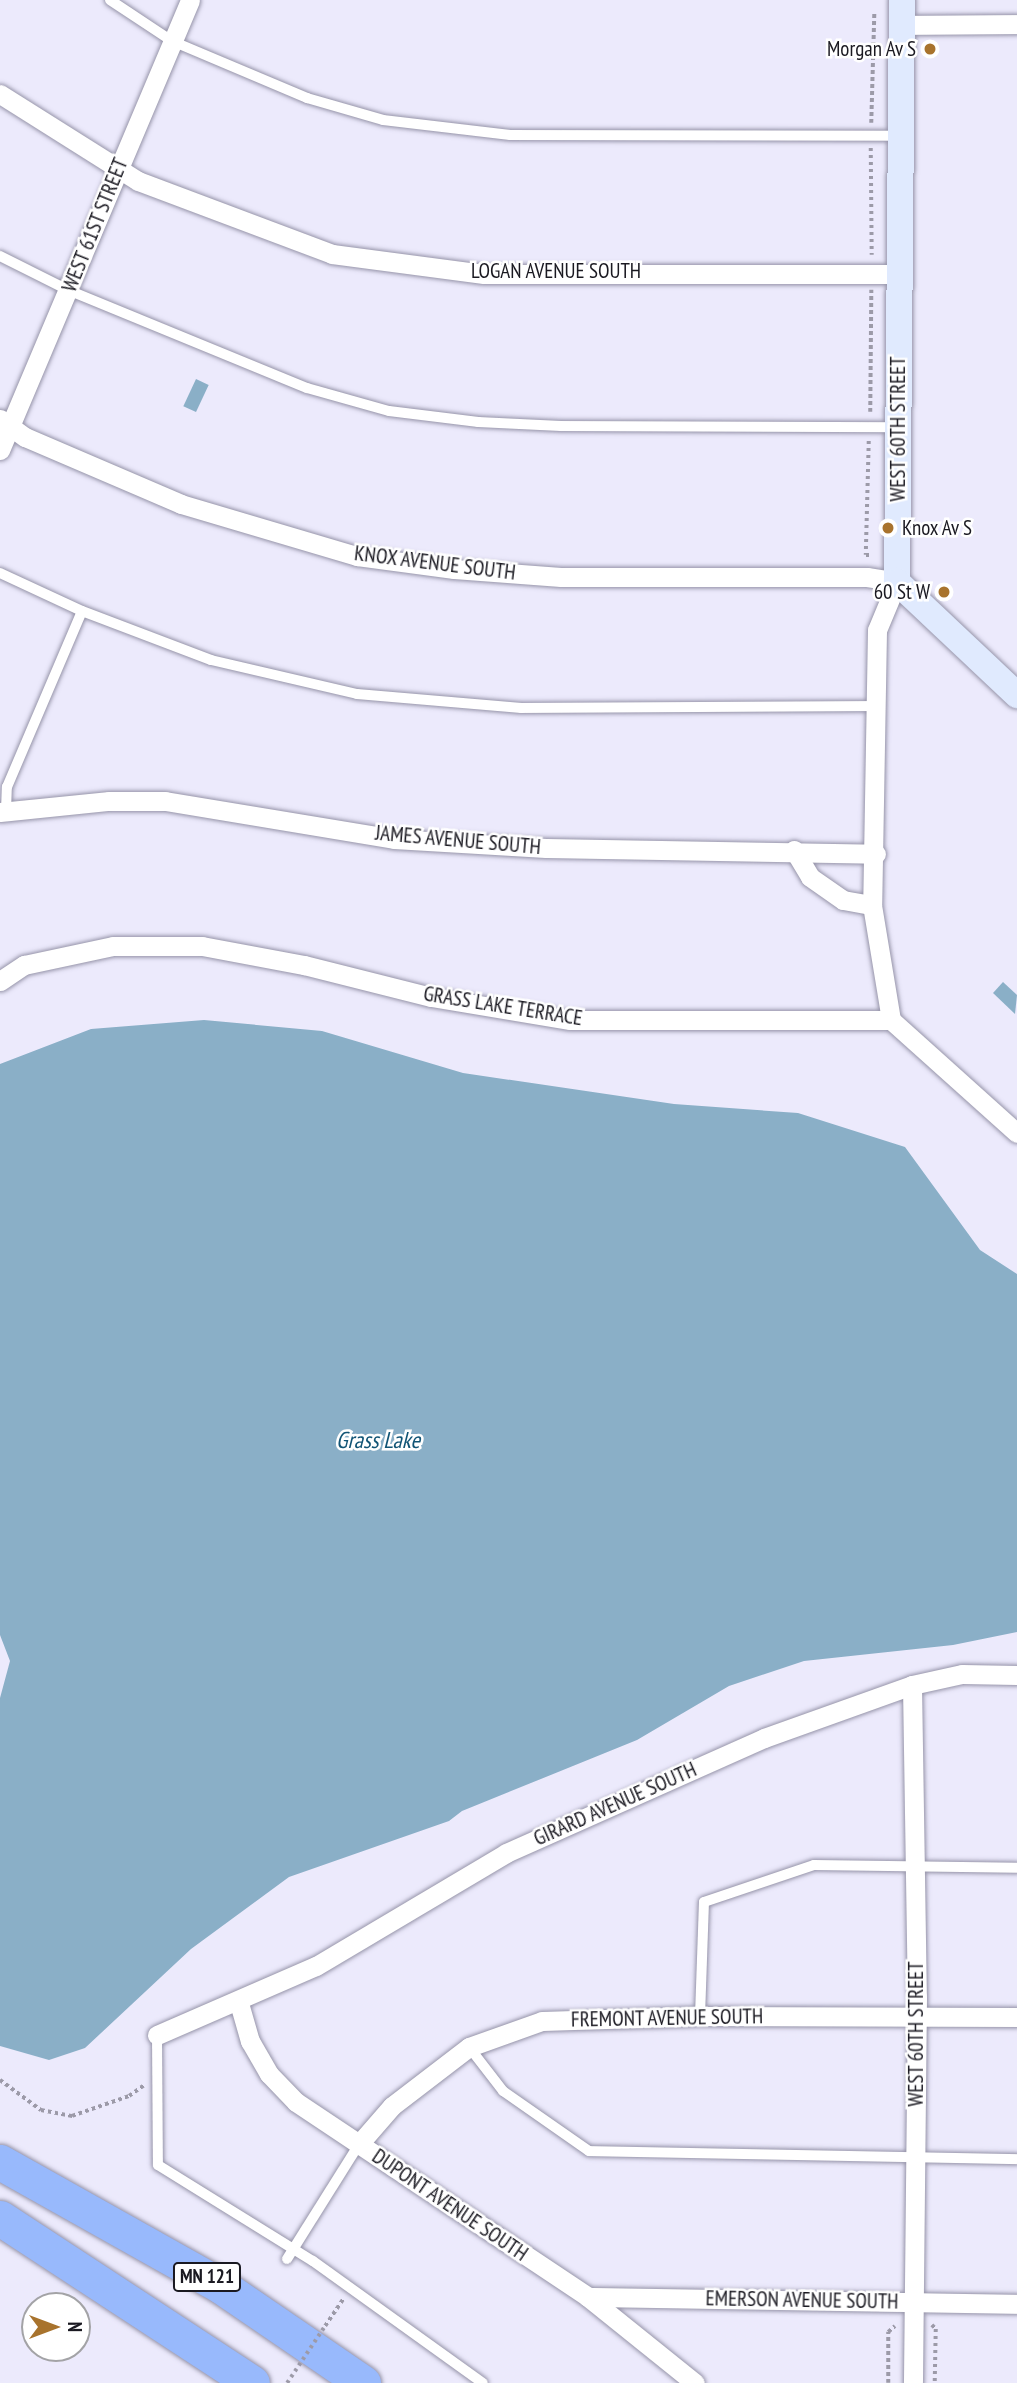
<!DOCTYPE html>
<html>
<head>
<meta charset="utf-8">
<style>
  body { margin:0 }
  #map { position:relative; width:1017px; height:2383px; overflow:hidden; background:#eceafc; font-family:"PT Sans Narrow",sans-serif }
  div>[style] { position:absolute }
  .water>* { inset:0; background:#8aafc7; transform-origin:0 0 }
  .path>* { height:3.5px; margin-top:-1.75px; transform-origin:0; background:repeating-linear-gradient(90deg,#9c9aa8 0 3.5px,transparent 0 7px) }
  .roads { filter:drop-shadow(0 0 2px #9694a9) drop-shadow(0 0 2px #9694a9) }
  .lane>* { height:10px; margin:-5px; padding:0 5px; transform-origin:5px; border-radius:5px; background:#fff }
  .street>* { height:19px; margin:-9.5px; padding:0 9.5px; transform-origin:9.5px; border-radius:9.5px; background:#fff }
  .secondary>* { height:26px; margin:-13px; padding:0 13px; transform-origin:13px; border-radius:13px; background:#e0eafe }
  .highway>* { height:35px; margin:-17.5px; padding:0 17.5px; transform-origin:17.5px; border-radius:17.5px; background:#98b9fc }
  .path-bridge>* { height:3.5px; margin-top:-1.75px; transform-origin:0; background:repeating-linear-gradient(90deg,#9c9aa8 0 3.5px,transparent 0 7px) }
  .dots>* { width:19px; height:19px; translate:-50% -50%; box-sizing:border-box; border:4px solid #fff; border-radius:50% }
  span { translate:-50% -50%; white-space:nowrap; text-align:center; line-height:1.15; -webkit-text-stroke:5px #fff; paint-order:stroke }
  .shield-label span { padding:2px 5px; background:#fff; border:2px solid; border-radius:5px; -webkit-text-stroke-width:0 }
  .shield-label { font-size:19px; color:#1a1921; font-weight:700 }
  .poi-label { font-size:21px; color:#1a1921 }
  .right { translate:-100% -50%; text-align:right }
  .left { translate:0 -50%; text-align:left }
  .street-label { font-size:21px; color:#1a1921 }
  .water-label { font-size:23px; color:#115475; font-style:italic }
  .north { position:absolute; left:21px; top:2292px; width:70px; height:70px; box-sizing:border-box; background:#fff; border:2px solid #a3a3a6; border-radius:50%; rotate:90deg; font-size:19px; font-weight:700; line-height:28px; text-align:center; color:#1a1921 }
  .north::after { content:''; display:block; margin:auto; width:24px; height:32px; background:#a8732d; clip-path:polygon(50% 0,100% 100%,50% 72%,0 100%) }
</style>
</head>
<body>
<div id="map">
  <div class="water">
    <div style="left:196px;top:379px;width:14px;height:30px;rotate:25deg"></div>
    <div style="clip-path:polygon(1003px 982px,1017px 995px,1015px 1014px,993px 993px)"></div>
    <div style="clip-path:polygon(204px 1020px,322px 1031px,463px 1073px,674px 1104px,798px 1113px,905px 1147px,980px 1250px,1017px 1274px,1017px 1632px,953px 1645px,804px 1661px,729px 1686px,637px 1740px,462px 1811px,449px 1821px,289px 1877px,191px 1949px,85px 2048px,49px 2060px,0 2046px,0 1698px,10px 1661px,0 1635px,0 1064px,91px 1029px)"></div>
  </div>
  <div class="path">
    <div style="left:871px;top:123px;width:110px;rotate:-88.4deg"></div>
    <div style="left:871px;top:148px;width:107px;rotate:89.5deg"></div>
    <div style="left:870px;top:412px;width:122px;rotate:-89.5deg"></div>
    <div style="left:869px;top:441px;width:114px;rotate:91.5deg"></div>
    <div style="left:866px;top:555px;width:6px"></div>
    <div style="left:0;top:2080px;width:51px;rotate:36.2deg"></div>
    <div style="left:41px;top:2110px;width:32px;rotate:11deg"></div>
    <div style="left:72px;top:2116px;width:60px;rotate:-19.3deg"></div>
    <div style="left:129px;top:2096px;width:19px;rotate:-36deg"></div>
    <div style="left:932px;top:2325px;width:6px;rotate:45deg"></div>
    <div style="left:936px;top:2329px;width:54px;rotate:91.1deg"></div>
    <div style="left:325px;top:2326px;width:34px;rotate:-56deg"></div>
    <div style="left:888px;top:2383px;width:51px;rotate:-90deg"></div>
    <div style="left:888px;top:2332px;width:9px;rotate:-41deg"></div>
  </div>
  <div class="roads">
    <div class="lane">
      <div style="left:110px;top:0;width:74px;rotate:33.5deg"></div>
      <div style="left:172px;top:41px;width:147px;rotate:22.9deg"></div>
      <div style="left:307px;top:98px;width:79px;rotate:16.1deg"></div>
      <div style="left:383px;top:120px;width:128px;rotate:6.7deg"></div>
      <div style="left:510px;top:135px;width:390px;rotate:0.1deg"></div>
      <div style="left:0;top:256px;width:76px;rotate:26.6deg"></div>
      <div style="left:68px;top:290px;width:258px;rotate:22.3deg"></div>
      <div style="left:307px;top:388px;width:85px;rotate:15.7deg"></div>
      <div style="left:389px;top:411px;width:90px;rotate:7deg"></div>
      <div style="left:478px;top:422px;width:83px;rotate:2.8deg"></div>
      <div style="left:561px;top:426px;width:335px;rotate:0.2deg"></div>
      <div style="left:0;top:573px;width:90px;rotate:24.9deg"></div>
      <div style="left:82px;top:611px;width:138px;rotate:20.8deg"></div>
      <div style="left:211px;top:660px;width:150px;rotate:13.1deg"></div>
      <div style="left:357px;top:694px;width:165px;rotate:4.9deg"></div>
      <div style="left:521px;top:708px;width:355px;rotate:-0.3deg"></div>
      <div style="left:6px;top:811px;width:24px;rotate:-88deg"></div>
      <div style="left:7px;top:787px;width:191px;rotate:-66.9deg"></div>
      <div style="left:700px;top:2016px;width:114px;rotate:-88deg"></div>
      <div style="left:704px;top:1902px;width:116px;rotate:-18.6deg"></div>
      <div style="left:814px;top:1865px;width:203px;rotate:0.8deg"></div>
      <div style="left:157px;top:2035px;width:130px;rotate:89.6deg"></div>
      <div style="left:158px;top:2165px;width:182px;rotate:31.8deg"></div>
      <div style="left:313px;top:2261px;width:209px;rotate:35.7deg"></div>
      <div style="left:469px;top:2047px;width:56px;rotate:52.3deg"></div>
      <div style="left:503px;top:2091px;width:105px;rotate:34.9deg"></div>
      <div style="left:589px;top:2151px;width:428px;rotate:1.1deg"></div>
      <div style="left:287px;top:2259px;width:136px;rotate:-57.9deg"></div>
    </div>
    <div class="street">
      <div style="left:902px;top:25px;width:115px;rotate:-0.5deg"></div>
      <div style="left:0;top:94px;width:163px;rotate:32.2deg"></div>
      <div style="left:138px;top:181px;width:207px;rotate:20.6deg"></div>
      <div style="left:332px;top:254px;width:153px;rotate:7.5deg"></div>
      <div style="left:484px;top:274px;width:415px"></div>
      <div style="left:0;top:419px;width:31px;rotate:36deg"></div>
      <div style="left:25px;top:437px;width:170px;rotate:23.2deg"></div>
      <div style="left:181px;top:504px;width:184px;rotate:16.5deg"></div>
      <div style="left:357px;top:556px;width:98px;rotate:7.6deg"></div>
      <div style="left:454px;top:569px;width:107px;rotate:4.3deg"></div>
      <div style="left:561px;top:577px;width:306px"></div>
      <div style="left:867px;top:577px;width:30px;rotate:9deg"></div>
      <div style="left:897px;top:582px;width:52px;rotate:112.6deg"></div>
      <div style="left:877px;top:630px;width:275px;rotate:91deg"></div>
      <div style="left:872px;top:905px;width:117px;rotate:80.6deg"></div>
      <div style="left:0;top:450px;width:488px;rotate:-67.1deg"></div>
      <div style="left:0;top:812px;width:110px;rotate:-5.8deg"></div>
      <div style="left:109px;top:801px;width:56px"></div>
      <div style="left:165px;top:801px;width:232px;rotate:9.4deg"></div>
      <div style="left:394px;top:839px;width:152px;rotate:3.4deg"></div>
      <div style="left:546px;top:848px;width:330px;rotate:1deg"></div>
      <div style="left:794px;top:850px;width:31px;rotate:59deg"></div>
      <div style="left:810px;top:877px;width:40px;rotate:34.9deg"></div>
      <div style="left:843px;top:900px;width:29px;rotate:10deg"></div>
      <div style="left:0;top:981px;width:29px;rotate:-34deg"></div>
      <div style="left:24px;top:965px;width:91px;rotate:-12.1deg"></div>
      <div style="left:113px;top:946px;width:89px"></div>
      <div style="left:202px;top:946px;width:104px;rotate:10.6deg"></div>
      <div style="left:304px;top:965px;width:131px;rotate:14.1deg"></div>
      <div style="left:431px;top:997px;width:141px;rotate:9.4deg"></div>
      <div style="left:570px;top:1020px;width:321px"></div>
      <div style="left:891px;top:1020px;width:169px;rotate:41.9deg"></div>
      <div style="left:912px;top:1685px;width:312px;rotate:89.1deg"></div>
      <div style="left:917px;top:1997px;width:386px;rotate:90.6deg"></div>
      <div style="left:239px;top:2003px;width:40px;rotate:74deg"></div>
      <div style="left:250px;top:2041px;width:38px;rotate:60deg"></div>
      <div style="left:269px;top:2074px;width:39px;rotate:46deg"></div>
      <div style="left:296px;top:2102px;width:351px;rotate:33.7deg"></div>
      <div style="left:588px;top:2297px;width:137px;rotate:38.8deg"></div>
      <div style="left:157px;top:2035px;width:173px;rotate:-23.5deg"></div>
      <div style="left:316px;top:1966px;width:221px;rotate:-30.7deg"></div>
      <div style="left:506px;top:1853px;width:282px;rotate:-24deg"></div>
      <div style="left:764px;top:1738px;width:157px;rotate:-19.7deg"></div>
      <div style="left:912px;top:1685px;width:51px;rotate:-12.4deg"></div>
      <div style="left:962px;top:1674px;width:55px;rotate:1deg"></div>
      <div style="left:359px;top:2144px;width:50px;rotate:-49deg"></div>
      <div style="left:392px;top:2106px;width:97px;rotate:-37.5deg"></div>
      <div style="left:469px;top:2047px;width:77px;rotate:-19.6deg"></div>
      <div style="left:542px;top:2021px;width:158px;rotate:-1.8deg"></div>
      <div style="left:700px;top:2016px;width:317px;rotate:0.2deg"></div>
      <div style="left:588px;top:2297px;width:429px;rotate:0.9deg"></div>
    </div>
    <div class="secondary">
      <div style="left:902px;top:0;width:582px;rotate:90.49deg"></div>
      <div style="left:897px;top:582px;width:165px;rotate:43.3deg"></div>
    </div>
    <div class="highway">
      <div style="left:0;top:2162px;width:253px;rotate:29.3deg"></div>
      <div style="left:221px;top:2286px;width:172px;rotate:34.3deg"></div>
      <div style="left:0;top:2218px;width:301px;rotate:33.2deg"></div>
    </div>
  </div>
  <div class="path-bridge">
    <div style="left:287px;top:2383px;width:69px;rotate:-56.3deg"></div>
  </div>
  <div class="dots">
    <div style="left:930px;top:49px;background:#a8732d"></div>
    <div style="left:888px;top:528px;background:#a8732d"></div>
    <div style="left:944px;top:592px;background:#a8732d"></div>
  </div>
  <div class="shield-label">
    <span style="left:207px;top:2277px">MN 121</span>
  </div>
  <div class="poi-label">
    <span class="right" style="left:916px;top:49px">Morgan Av S</span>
    <span class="left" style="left:902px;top:528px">Knox Av S</span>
    <span class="right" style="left:930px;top:592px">60 St W</span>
  </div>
  <div class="street-label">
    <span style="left:95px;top:225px;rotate:-68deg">WEST 61ST STREET</span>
    <span style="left:556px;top:271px">LOGAN AVENUE SOUTH</span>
    <span style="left:898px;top:429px;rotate:-90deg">WEST 60TH STREET</span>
    <span style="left:435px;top:563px;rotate:7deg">KNOX AVENUE SOUTH</span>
    <span style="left:458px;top:840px;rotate:5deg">JAMES AVENUE SOUTH</span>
    <span style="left:503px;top:1006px;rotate:9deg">GRASS LAKE TERRACE</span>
    <span style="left:615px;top:1804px;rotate:-24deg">GIRARD AVENUE SOUTH</span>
    <span style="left:667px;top:2018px;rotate:-1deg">FREMONT AVENUE SOUTH</span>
    <span style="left:916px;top:2034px;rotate:-90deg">WEST 60TH STREET</span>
    <span style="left:450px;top:2205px;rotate:34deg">DUPONT AVENUE SOUTH</span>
    <span style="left:802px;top:2300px;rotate:1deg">EMERSON AVENUE SOUTH</span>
  </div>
  <div class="water-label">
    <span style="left:378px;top:1440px">Grass Lake</span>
  </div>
  <div class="north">N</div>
</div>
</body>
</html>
